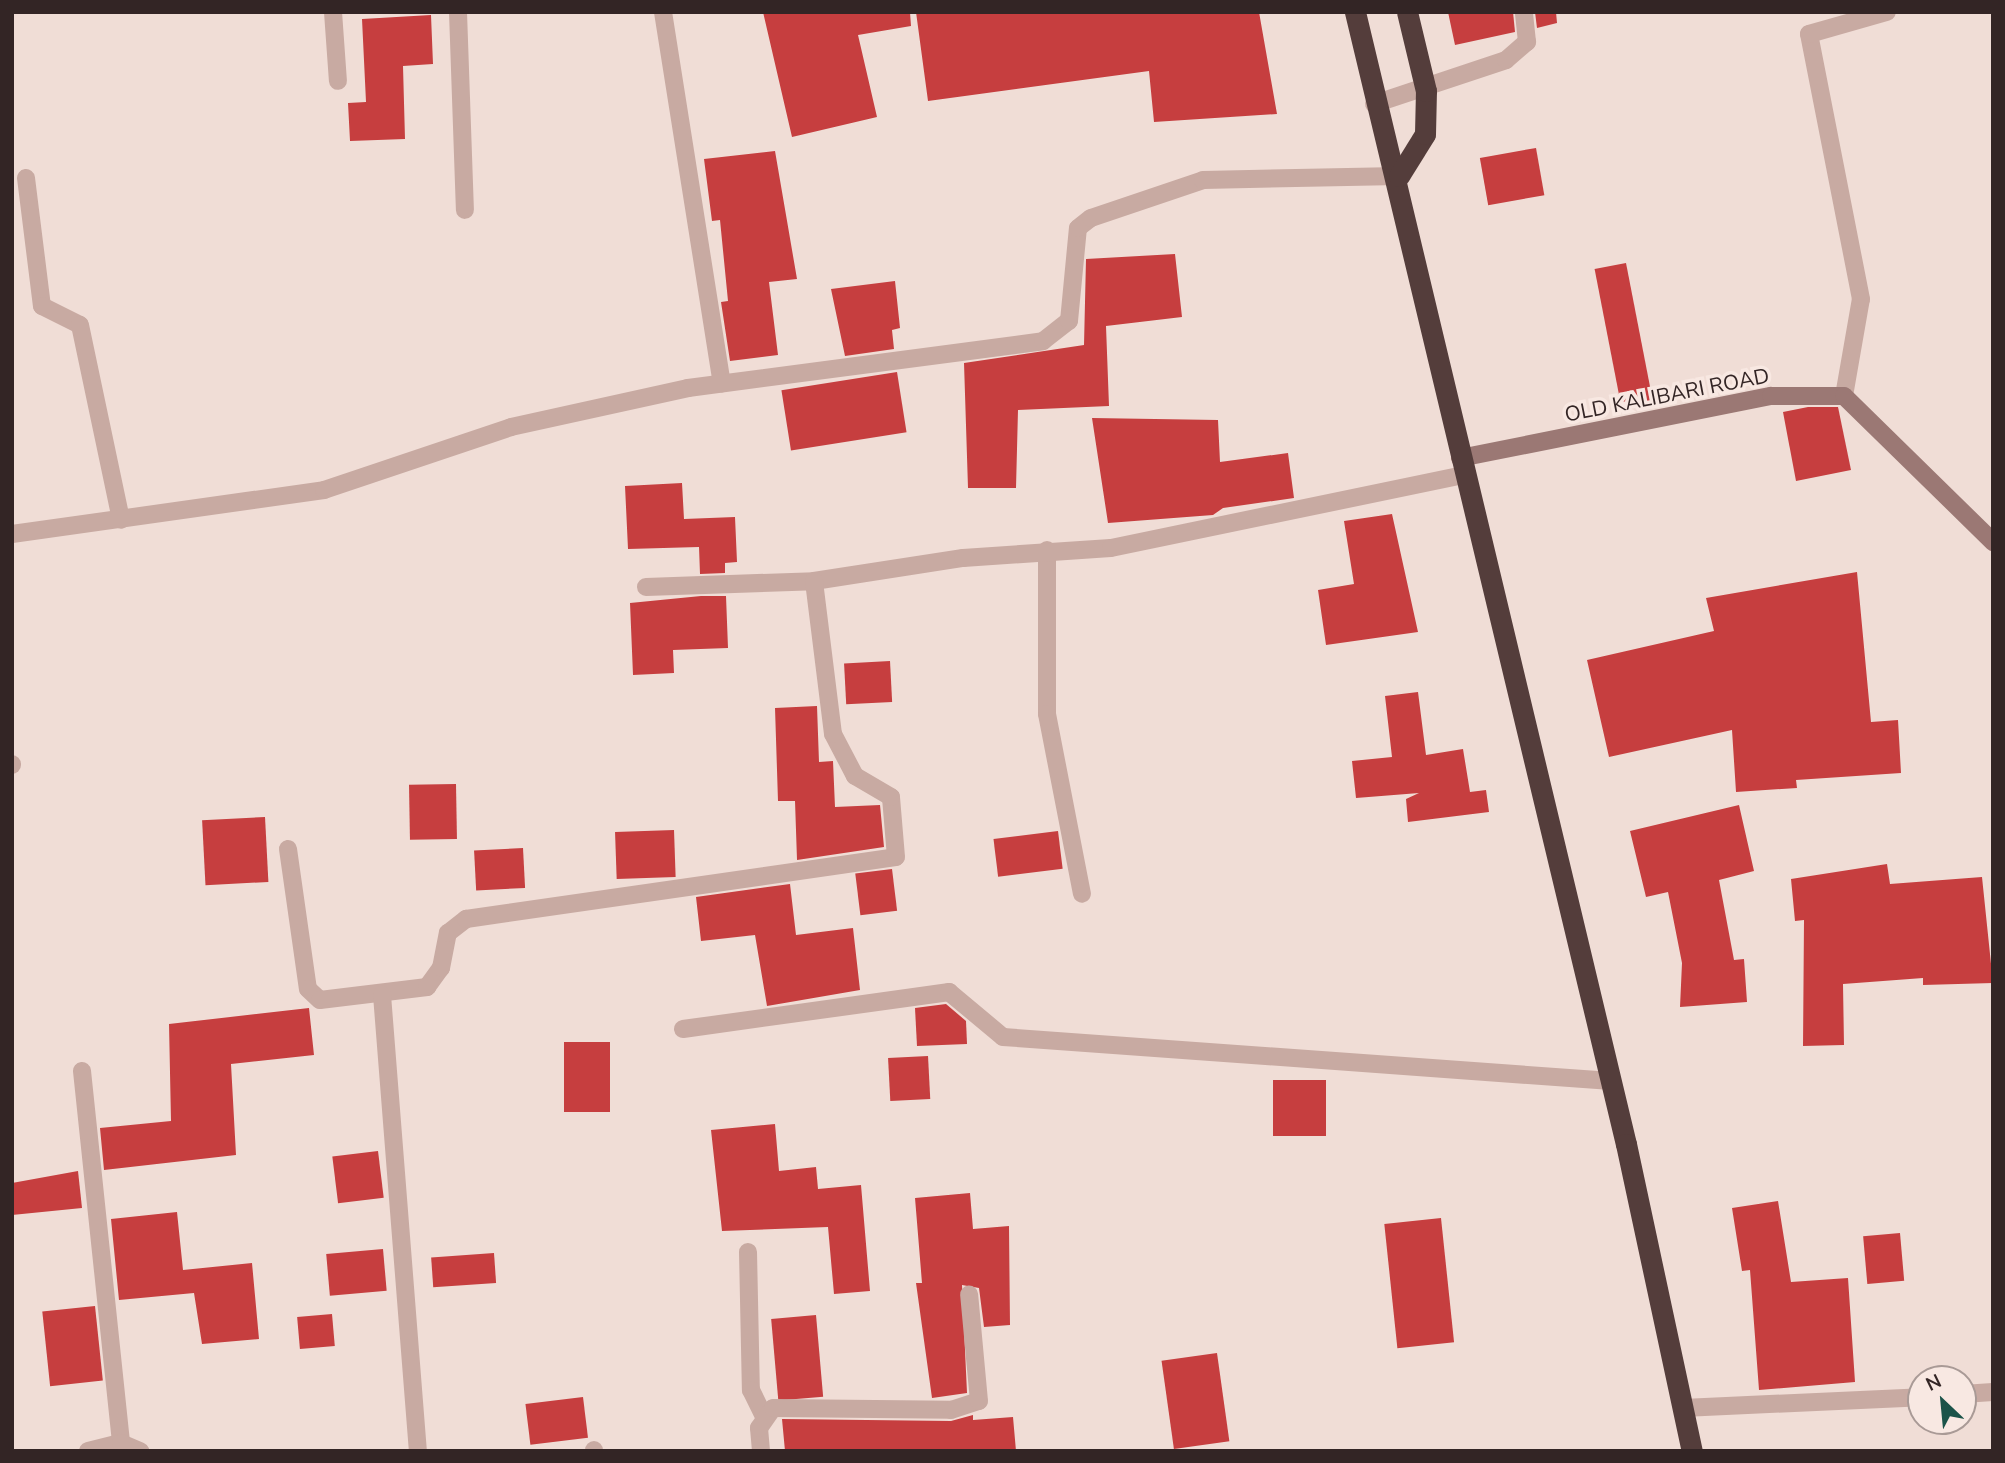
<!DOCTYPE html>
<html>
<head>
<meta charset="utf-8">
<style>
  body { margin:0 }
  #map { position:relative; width:2005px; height:1463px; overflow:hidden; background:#f0ddd6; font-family:"Nunito Sans",sans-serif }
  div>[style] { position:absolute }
  .building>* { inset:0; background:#c63e3f; transform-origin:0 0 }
  .street>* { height:18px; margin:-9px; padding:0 9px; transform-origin:9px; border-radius:9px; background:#c8aaa2 }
  .secondary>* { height:18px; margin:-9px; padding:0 9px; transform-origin:9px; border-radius:9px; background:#9b7874 }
  .highway>* { height:21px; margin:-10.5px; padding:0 10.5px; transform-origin:10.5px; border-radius:10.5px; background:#543d3b }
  span { translate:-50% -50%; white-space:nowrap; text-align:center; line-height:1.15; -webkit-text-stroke:7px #f8e8e2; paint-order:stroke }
  .street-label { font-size:21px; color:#332525 }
  .frame { position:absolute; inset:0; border:14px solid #332525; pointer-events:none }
  .north { position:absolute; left:1907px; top:1365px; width:70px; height:70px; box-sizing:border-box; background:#f8e8e2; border:2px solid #a99a96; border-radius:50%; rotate:334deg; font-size:19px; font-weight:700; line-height:28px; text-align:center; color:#332525 }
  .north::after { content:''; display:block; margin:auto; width:24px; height:32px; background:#1b5349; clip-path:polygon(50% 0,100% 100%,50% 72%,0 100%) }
</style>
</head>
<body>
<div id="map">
  <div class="building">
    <div style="clip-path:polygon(763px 12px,910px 12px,911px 26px,858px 35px,877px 117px,792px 137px)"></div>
    <div style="clip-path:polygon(916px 12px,1259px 12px,1277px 114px,1154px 122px,1149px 71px,928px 101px)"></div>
    <div style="clip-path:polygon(1448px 12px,1513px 12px,1515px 32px,1455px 45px)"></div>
    <div style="clip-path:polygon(1535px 12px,1556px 12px,1557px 23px,1537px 28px)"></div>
    <div style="clip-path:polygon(431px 15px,433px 64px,403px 66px,405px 139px,350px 141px,348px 103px,366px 102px,362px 19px)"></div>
    <div style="left:1536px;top:148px;width:48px;height:57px;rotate:80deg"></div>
    <div style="clip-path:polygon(775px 151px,797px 279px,769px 282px,778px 355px,730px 361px,721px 302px,728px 301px,720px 220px,712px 221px,704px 159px)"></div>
    <div style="clip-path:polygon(1175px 254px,1182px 317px,1106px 326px,1109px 406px,1018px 410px,1016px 488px,968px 488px,964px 363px,1084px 345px,1086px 259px)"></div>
    <div style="left:1626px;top:263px;width:140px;height:32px;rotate:79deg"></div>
    <div style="clip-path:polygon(895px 281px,900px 328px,892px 330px,894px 349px,845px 356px,831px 289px)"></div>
    <div style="left:897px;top:372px;width:61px;height:117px;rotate:81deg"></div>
    <div style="clip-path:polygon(1808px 407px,1838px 407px,1851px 470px,1796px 481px,1783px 412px)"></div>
    <div style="clip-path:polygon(1092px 418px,1218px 420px,1220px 462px,1288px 453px,1294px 498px,1223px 508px,1213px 515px,1108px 523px)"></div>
    <div style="clip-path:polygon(682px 483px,684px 519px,735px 517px,737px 562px,725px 563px,725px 573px,700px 574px,699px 547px,628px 549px,625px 486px)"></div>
    <div style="clip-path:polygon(1392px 514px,1418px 632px,1326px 645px,1318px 590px,1354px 584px,1344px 521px)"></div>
    <div style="clip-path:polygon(1857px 572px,1871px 722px,1898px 720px,1901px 773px,1796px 780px,1797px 788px,1736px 792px,1732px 730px,1609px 757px,1587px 660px,1714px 631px,1706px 598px)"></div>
    <div style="clip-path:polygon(701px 596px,726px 596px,728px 648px,673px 650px,674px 673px,633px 675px,630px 603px)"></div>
    <div style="left:890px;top:661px;width:41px;height:46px;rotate:87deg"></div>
    <div style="clip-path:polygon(1418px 692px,1426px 755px,1463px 749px,1470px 792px,1486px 790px,1489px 812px,1408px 822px,1406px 799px,1419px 793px,1356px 798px,1352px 761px,1392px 757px,1385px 696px)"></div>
    <div style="clip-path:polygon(817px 706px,819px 762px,833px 761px,835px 807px,880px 805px,884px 847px,797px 860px,795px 801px,778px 801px,775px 708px)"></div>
    <div style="left:456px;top:784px;width:55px;height:47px;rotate:89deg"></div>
    <div style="clip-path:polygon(1739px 805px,1754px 871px,1719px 880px,1734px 960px,1744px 959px,1747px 1002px,1680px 1007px,1682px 963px,1668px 892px,1646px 897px,1630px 831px)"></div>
    <div style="left:265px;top:817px;width:65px;height:63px;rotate:87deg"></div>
    <div style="left:674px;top:830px;width:47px;height:59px;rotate:88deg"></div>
    <div style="left:1058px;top:831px;width:38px;height:65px;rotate:83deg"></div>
    <div style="left:523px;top:848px;width:40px;height:49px;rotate:87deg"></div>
    <div style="clip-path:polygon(1887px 864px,1890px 884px,1982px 877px,1993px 983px,1923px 985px,1923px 978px,1843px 984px,1844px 1045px,1803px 1046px,1804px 920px,1795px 921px,1791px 879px)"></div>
    <div style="left:892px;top:869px;width:42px;height:37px;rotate:83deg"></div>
    <div style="clip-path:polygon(790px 884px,796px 935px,853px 928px,860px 990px,767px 1006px,755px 935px,701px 941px,696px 897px)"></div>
    <div style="clip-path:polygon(946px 1004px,966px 1021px,967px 1044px,917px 1046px,915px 1008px)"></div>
    <div style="clip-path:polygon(309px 1008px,314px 1055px,231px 1064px,236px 1155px,104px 1170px,100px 1128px,171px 1121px,169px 1024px)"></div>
    <div style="left:564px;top:1042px;width:46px;height:70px"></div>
    <div style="left:928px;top:1056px;width:43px;height:40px;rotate:87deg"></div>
    <div style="left:1273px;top:1080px;width:53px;height:56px"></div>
    <div style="clip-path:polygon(775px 1124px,779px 1171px,816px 1167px,818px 1189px,861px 1185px,870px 1291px,834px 1294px,828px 1227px,722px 1231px,711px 1130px)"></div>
    <div style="left:378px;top:1151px;width:47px;height:46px;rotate:83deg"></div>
    <div style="clip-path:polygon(78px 1171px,82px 1208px,12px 1215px,12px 1183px)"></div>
    <div style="clip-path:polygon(970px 1193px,973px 1229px,1009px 1226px,1010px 1325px,984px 1327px,979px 1288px,962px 1285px,967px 1393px,932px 1398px,916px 1283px,922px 1283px,915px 1198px)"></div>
    <div style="clip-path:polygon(1778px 1201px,1791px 1282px,1848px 1278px,1855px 1382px,1759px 1390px,1750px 1270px,1742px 1271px,1732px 1208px)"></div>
    <div style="clip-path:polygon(177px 1212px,183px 1270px,252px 1263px,259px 1339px,202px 1344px,194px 1293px,119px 1300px,111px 1219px)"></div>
    <div style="left:1441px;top:1218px;width:125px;height:57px;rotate:84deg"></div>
    <div style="left:1900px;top:1233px;width:48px;height:37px;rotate:85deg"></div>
    <div style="left:383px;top:1249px;width:42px;height:57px;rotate:85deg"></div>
    <div style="left:494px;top:1253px;width:30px;height:63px;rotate:86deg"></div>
    <div style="left:95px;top:1306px;width:75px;height:53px;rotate:84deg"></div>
    <div style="left:332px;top:1314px;width:32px;height:35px;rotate:85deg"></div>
    <div style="left:816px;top:1315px;width:82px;height:45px;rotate:85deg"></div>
    <div style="left:1217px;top:1353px;width:89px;height:56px;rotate:82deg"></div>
    <div style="left:583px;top:1397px;width:41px;height:58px;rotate:83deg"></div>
    <div style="clip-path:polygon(973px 1415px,973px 1420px,1013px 1417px,1016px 1451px,785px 1451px,782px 1419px,951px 1421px)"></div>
  </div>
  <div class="street">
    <div style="left:333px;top:12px;width:69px;rotate:85.9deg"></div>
    <div style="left:458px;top:12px;width:198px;rotate:88deg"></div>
    <div style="left:663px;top:12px;width:376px;rotate:81deg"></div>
    <div style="left:1374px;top:104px;width:139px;rotate:-18.4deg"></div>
    <div style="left:1506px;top:60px;width:28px;rotate:-41deg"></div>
    <div style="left:1527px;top:42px;width:30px;rotate:-96deg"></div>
    <div style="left:26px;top:178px;width:129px;rotate:82.9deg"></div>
    <div style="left:42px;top:306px;width:42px;rotate:26.6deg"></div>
    <div style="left:80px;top:325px;width:199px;rotate:78.1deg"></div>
    <div style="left:1844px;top:396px;width:98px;rotate:-80.1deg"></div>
    <div style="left:1861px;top:299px;width:270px;rotate:-101.1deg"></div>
    <div style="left:1809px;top:34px;width:81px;rotate:-15.8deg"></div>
    <div style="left:12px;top:534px;width:315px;rotate:-8deg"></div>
    <div style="left:324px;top:490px;width:197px;rotate:-18.6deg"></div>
    <div style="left:511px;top:427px;width:181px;rotate:-12.4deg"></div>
    <div style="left:688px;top:388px;width:358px;rotate:-7.5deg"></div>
    <div style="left:1043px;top:341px;width:33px;rotate:-38deg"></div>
    <div style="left:1069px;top:321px;width:93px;rotate:-84.5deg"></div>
    <div style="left:1078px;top:228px;width:16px;rotate:-38deg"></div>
    <div style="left:1091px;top:218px;width:118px;rotate:-18.7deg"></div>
    <div style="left:1203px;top:180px;width:196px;rotate:-1.2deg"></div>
    <div style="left:1047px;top:550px;width:164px;rotate:90deg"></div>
    <div style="left:1047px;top:714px;width:183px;rotate:79deg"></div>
    <div style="left:646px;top:587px;width:168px;rotate:-2deg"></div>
    <div style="left:814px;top:581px;width:151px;rotate:-8.8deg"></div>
    <div style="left:963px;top:558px;width:148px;rotate:-3.9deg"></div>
    <div style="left:1111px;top:548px;width:360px;rotate:-11.7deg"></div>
    <div style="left:12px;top:764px;width:1px;rotate:90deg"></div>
    <div style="left:288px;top:849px;width:141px;rotate:81.9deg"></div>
    <div style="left:308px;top:989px;width:16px;rotate:43deg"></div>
    <div style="left:320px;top:1000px;width:108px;rotate:-6.9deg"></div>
    <div style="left:427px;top:987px;width:24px;rotate:-54deg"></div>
    <div style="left:441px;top:968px;width:36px;rotate:-79deg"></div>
    <div style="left:448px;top:933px;width:23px;rotate:-38deg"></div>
    <div style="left:466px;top:919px;width:434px;rotate:-8.2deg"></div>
    <div style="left:896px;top:857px;width:60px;rotate:-94.8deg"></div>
    <div style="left:891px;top:797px;width:42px;rotate:-149.7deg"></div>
    <div style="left:855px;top:776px;width:47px;rotate:-117.6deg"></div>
    <div style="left:833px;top:734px;width:154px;rotate:-97.1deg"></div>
    <div style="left:382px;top:995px;width:457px;rotate:85.5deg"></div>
    <div style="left:683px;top:1029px;width:269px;rotate:-7.9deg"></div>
    <div style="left:949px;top:992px;width:70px;rotate:39.8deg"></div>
    <div style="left:1003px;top:1037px;width:610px;rotate:4.14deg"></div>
    <div style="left:82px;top:1071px;width:374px;rotate:84deg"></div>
    <div style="left:748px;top:1252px;width:138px;rotate:88.8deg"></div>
    <div style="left:751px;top:1390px;width:28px;rotate:64deg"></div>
    <div style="left:1963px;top:1394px;width:30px;rotate:-4deg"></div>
    <div style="left:1683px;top:1408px;width:238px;rotate:-2.6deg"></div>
    <div style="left:88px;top:1451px;width:34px;rotate:-14deg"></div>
    <div style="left:121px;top:1443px;width:21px;rotate:23deg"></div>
    <div style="left:594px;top:1451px;width:1px;rotate:-90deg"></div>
    <div style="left:761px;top:1451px;width:23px;rotate:-95deg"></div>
    <div style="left:759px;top:1428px;width:24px;rotate:-55deg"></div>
    <div style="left:773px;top:1408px;width:178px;rotate:0.6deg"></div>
    <div style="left:951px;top:1410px;width:29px;rotate:-18deg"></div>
    <div style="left:979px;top:1401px;width:107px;rotate:-95.3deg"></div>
  </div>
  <div class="secondary">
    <div style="left:1460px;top:458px;width:317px;rotate:-11.3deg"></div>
    <div style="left:1771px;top:396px;width:73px"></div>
    <div style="left:1844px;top:396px;width:209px;rotate:44.4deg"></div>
  </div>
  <div class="highway">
    <div style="left:1355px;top:12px;width:1164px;rotate:76.54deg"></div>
    <div style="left:1626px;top:1144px;width:314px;rotate:77.9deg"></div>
    <div style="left:1399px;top:176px;width:49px;rotate:-58.2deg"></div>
    <div style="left:1425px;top:134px;width:43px;rotate:-88.7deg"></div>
    <div style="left:1426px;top:91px;width:81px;rotate:-103.5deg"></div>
  </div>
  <div class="street-label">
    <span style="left:1667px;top:395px;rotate:-11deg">OLD KALIBARI ROAD</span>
  </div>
  <div class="frame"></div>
  <div class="north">N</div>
</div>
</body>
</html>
